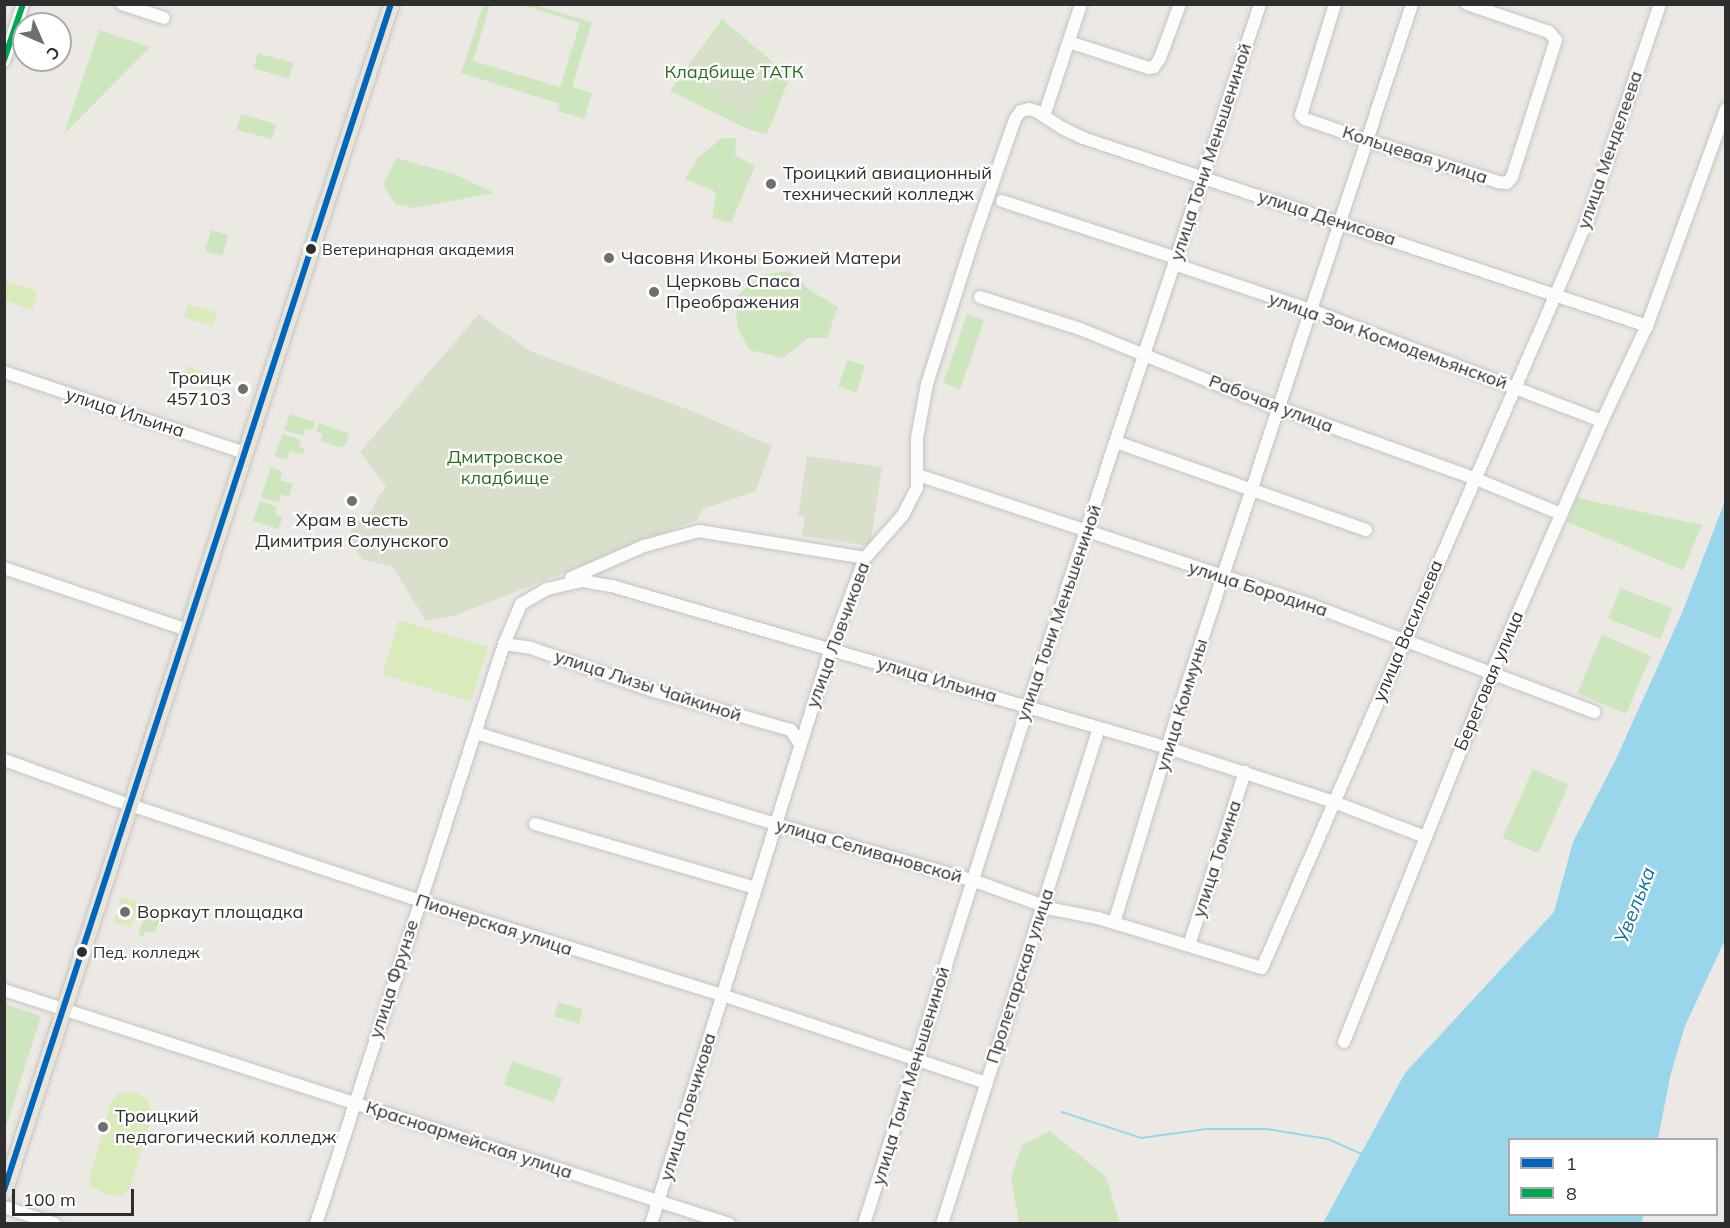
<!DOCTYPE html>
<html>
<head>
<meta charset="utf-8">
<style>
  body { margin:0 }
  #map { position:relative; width:1730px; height:1228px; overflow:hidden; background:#ece8e4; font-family:Mulish,sans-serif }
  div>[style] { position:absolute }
  .green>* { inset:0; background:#cee6be; transform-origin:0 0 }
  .cemetery>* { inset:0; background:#d8e0cc; transform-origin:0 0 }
  .pitch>* { inset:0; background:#d9eabb; transform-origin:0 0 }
  .water>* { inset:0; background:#99d6ec }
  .stream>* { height:2px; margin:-1px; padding:0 1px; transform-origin:1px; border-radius:1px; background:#99d6ec }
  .roads { filter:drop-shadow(0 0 2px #c5c4c5) drop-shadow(0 0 2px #c5c4c5) }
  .minor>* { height:12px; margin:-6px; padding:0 6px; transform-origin:6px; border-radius:6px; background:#fcfcfb }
  .major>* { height:15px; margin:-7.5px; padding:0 7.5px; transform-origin:7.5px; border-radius:7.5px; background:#e8e4d6 }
  .bus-1>* { height:6px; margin:-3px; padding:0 3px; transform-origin:3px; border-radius:3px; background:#0065bd }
  .bus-2>* { height:6px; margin:-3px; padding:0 3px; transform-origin:3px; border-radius:3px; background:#00a651 }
  .dots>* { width:16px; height:16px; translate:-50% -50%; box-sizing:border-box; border:3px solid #fff; border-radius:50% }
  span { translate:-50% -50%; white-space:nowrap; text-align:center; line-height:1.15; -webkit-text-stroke:4.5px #fff; paint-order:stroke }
  .bus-label { font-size:16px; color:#2e2e2e }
  .left { translate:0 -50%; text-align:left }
  .park-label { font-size:18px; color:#2c6e1b }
  .street-label { font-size:18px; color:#2e2e2e }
  .poi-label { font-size:18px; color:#2e2e2e }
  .right { translate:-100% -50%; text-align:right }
  .water-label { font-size:20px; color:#0d6fa3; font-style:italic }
  .frame { position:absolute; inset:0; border:6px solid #2e2e2e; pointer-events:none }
  .legend { position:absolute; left:1508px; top:1138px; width:210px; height:78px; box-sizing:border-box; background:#fff; border:2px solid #ababab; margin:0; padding:8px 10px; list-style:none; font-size:18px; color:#2e2e2e }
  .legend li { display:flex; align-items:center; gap:12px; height:30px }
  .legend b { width:30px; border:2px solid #ababab }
  .north { position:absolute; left:12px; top:12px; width:60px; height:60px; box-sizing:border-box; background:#fff; border:2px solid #ababab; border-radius:50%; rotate:135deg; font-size:16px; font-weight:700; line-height:24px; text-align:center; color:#2e2e2e }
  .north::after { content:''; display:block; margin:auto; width:21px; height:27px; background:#706f6e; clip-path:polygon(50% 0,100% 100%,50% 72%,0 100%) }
  .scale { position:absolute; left:12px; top:1189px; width:122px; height:27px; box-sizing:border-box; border:3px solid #2e2e2e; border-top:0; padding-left:8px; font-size:18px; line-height:21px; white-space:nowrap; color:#2e2e2e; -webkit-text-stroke:4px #fff; paint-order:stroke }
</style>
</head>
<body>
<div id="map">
  <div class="green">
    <div style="clip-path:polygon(483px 5px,490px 5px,473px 61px,560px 87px,580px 23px,522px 5px,535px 5px,592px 22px,572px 87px,592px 93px,584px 119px,558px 111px,560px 104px,461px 73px)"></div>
    <div style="clip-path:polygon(722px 19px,790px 77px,767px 134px,750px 130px,670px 91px)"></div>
    <div style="clip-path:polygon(99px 30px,150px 47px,64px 134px)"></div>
    <div style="left:258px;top:53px;width:37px;height:16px;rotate:16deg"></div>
    <div style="left:241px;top:114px;width:37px;height:16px;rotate:16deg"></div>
    <div style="clip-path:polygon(722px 138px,736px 138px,735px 155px,755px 166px,731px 223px,712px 218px,716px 192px,685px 179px,698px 158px)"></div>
    <div style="clip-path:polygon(396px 158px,454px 174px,494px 193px,414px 208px,395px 204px,383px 185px)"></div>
    <div style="left:211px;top:230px;width:18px;height:22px;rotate:16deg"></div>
    <div style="clip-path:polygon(789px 271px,811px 291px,838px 307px,827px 338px,808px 338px,783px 358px,749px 350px,737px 325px,736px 297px,760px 275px)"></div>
    <div style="left:967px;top:314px;width:18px;height:73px;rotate:19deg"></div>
    <div style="left:847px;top:360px;width:19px;height:28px;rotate:18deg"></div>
    <div style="clip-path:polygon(290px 414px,315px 422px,312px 431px,305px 429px,303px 436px,284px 430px)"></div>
    <div style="clip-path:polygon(319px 423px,348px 433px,349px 439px,342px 448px,321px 441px,323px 434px,316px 432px)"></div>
    <div style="clip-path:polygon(283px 434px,301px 440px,299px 446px,305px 449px,303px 455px,290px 451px,287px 460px,274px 456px)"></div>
    <div style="clip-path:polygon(271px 467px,282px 471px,280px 480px,293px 484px,289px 497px,281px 494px,279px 503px,261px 497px)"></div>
    <div style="clip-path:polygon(1577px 498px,1702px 525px,1683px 570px,1567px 522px)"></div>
    <div style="clip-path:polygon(260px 501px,277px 507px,275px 514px,283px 517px,278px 529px,253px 521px)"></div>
    <div style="left:1620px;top:588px;width:56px;height:33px;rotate:21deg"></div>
    <div style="left:1602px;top:635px;width:53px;height:63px;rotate:23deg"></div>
    <div style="left:1533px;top:769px;width:39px;height:75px;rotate:24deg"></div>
    <div style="clip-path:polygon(148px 905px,168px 911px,163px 926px,158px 924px,155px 932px,145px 932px,143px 937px,138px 935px)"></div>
    <div style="left:558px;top:1002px;width:26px;height:15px;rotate:16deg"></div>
    <div style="clip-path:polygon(5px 1004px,41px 1016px,5px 1129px,4px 1004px)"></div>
    <div style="left:512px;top:1061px;width:53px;height:25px;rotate:19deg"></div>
    <div style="clip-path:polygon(1050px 1131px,1106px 1177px,1120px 1223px,1019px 1223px,1011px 1178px,1022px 1145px)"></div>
  </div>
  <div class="cemetery">
    <div style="left:723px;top:25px;width:75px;height:59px;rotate:39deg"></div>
    <div style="clip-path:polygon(479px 314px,530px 351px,695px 412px,772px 446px,756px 491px,703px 509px,697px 520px,454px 616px,426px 621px,392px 566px,363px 560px,349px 541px,351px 528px,373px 509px,377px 498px,386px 487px,360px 452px)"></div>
    <div style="clip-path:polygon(807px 456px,882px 467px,870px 546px,802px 536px,805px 517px,798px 516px)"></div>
  </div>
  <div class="pitch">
    <div style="clip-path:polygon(5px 281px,38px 292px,32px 310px,5px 300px)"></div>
    <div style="left:188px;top:304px;width:30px;height:14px;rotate:17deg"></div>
    <div style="left:187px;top:366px;width:30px;height:14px;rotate:20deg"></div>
    <div style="left:399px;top:620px;width:93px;height:57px;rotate:17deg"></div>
    <div style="left:121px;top:897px;width:18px;height:26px;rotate:16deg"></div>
    <div style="clip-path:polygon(135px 1092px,148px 1100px,152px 1115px,130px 1187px,121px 1196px,105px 1194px,90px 1186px,90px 1176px,111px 1103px,119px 1093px)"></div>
  </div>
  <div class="water">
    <div style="clip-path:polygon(1725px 501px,1725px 940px,1685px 1026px,1670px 1077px,1658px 1139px,1510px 1140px,1510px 1214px,1643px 1215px,1642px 1223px,1323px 1223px,1405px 1073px,1554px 912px,1573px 842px,1616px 759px,1682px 613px)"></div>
  </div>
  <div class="stream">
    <div style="left:1062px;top:1112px;width:83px;rotate:18.2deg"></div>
    <div style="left:1141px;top:1138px;width:66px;rotate:-7.9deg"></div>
    <div style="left:1206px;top:1129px;width:61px"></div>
    <div style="left:1267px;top:1129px;width:62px;rotate:9.3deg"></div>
    <div style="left:1328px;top:1139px;width:36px;rotate:24deg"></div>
  </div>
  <div class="roads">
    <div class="minor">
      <div style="left:122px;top:4px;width:44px;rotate:18.4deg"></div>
      <div style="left:1335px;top:4px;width:116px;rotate:107deg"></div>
      <div style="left:1301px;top:115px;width:6px;rotate:45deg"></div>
      <div style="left:1305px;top:119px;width:68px;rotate:19deg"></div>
      <div style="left:1369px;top:141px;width:135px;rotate:17.6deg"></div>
      <div style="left:1498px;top:182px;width:9px;rotate:6deg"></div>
      <div style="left:1507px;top:183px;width:8px;rotate:-50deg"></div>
      <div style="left:1512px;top:177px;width:144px;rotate:-72.2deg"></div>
      <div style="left:1556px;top:40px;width:11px;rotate:-131deg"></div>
      <div style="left:1549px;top:32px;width:87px;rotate:-161.1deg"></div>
      <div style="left:1069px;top:42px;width:84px;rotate:18deg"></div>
      <div style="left:1149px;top:68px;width:5px;rotate:-11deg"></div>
      <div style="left:1154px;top:67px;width:11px;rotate:-56deg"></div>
      <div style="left:1160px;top:58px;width:58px;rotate:-69.7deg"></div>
      <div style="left:4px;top:61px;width:60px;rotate:-71.6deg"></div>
      <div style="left:1044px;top:116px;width:118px;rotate:-71.7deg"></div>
      <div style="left:1002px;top:201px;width:183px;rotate:18.1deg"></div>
      <div style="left:1174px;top:264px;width:145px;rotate:18.6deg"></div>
      <div style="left:1311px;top:310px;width:311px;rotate:20.9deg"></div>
      <div style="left:980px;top:297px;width:105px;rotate:17.7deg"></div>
      <div style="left:1080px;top:329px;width:176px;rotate:22deg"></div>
      <div style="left:1243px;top:395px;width:245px;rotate:19.8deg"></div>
      <div style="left:1474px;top:478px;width:94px;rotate:22.5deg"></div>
      <div style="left:4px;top:372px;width:254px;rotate:18.6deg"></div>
      <div style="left:1116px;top:442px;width:265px;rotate:19.4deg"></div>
      <div style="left:918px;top:475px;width:414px;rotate:18.3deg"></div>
      <div style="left:1311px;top:605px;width:303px;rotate:20.7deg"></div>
      <div style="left:4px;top:568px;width:193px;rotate:18.7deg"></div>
      <div style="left:571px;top:578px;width:80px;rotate:-23.7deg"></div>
      <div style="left:644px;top:546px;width:57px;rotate:-15.3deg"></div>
      <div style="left:699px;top:531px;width:168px;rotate:9.2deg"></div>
      <div style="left:504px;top:644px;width:27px;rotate:8deg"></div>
      <div style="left:531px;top:648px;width:130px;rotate:19.3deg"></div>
      <div style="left:654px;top:691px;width:142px;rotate:15.9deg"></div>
      <div style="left:791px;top:730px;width:15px;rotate:58deg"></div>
      <div style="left:476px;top:733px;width:313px;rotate:16.9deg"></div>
      <div style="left:775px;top:824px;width:205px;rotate:15.9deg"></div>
      <div style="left:972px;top:880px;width:85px;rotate:19.9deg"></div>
      <div style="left:1052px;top:909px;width:47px;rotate:11.1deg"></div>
      <div style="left:1098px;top:918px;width:171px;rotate:17deg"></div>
      <div style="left:1262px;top:968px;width:735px;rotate:-66.43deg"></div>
      <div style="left:1556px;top:294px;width:79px;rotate:-67deg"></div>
      <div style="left:1587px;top:221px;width:229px;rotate:-71.4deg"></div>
      <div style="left:4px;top:760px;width:118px;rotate:19.8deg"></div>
      <div style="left:115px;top:800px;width:321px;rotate:18.3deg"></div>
      <div style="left:420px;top:901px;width:316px;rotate:17.3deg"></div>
      <div style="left:722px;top:995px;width:278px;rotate:18.4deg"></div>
      <div style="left:535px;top:824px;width:230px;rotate:16.2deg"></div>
      <div style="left:1114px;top:923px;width:227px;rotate:-73.1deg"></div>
      <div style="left:1180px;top:706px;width:739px;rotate:-71.71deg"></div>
      <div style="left:1189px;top:945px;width:182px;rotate:-72.1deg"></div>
      <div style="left:4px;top:990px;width:762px;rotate:17.89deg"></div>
      <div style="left:1344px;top:1042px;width:399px;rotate:-68.2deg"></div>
      <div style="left:1492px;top:672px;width:274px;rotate:-66.3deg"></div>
      <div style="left:1602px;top:421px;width:105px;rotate:-64.7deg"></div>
      <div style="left:1647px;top:326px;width:231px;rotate:-70deg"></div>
      <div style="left:4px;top:1207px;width:54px;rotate:18.4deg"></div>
      <div style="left:316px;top:1224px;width:610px;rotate:-72.04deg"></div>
      <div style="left:504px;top:644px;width:43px;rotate:-67deg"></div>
      <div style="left:521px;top:604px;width:30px;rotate:-30deg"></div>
      <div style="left:547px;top:589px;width:37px;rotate:-13deg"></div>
      <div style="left:583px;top:581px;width:29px;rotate:10deg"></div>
      <div style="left:612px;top:586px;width:579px;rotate:16.24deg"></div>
      <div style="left:1168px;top:748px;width:175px;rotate:18deg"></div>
      <div style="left:1334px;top:802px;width:97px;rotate:21deg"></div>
      <div style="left:651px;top:1224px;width:603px;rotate:-72.65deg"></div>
      <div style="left:831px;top:648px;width:96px;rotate:-69.3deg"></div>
      <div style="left:865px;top:558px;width:57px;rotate:-48.5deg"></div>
      <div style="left:903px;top:515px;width:31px;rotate:-63deg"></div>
      <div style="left:917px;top:487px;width:49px;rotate:-90deg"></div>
      <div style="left:917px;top:438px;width:55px;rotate:-79.5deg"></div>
      <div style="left:927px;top:384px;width:154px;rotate:-72.3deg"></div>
      <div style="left:974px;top:237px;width:125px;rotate:-70.8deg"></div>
      <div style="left:1015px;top:119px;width:10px;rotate:-53deg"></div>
      <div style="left:1021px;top:111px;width:8px;rotate:-14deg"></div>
      <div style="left:1029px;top:109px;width:7px;rotate:16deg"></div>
      <div style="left:1036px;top:111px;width:31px;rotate:33deg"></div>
      <div style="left:1062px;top:128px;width:23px;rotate:25deg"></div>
      <div style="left:1083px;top:138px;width:595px;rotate:18.43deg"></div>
      <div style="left:864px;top:1224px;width:543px;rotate:-72.43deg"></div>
      <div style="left:1028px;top:706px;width:739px;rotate:-71.71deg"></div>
      <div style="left:942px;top:1224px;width:520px;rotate:-72.44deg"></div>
    </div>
    <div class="major">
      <div style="left:4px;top:1192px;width:1249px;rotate:-71.96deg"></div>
    </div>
  </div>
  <div class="bus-1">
    <div style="left:4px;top:1190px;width:1248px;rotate:-71.93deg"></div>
  </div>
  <div class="bus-2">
    <div style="left:4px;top:60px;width:59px;rotate:-71.3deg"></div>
  </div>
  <div class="dots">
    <div style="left:771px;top:184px;background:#706f6e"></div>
    <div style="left:311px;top:249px;background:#2e2e2e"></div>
    <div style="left:609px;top:258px;background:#706f6e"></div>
    <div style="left:654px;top:292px;background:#706f6e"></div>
    <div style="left:243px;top:389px;background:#706f6e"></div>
    <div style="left:352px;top:501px;background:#706f6e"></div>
    <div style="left:125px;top:912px;background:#706f6e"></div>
    <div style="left:82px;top:952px;background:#2e2e2e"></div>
    <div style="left:103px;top:1127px;background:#706f6e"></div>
  </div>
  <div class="bus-label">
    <span class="left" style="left:322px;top:249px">Ветеринарная академия</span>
    <span class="left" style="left:93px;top:952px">Пед. колледж</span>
  </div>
  <div class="park-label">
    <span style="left:734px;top:72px">Кладбище ТАТК</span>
    <span style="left:505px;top:468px">Дмитровское<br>кладбище</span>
  </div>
  <div class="street-label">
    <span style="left:1610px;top:150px;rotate:-71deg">улица Менделеева</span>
    <span style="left:1211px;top:152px;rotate:-72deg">улица Тони Меньшениной</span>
    <span style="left:1415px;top:155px;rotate:18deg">Кольцевая улица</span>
    <span style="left:1327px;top:218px;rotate:18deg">улица Денисова</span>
    <span style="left:1388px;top:341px;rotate:20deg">улица Зои Космодемьянской</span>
    <span style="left:1271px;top:404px;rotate:21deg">Рабочая улица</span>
    <span style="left:125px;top:413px;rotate:18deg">улица Ильина</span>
    <span style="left:1258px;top:589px;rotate:18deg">улица Бородина</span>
    <span style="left:1059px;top:613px;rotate:-71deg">улица Тони Меньшениной</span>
    <span style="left:1408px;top:631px;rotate:-67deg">улица Васильева</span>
    <span style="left:838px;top:635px;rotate:-70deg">улица Ловчикова</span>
    <span style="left:937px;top:680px;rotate:16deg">улица Ильина</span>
    <span style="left:1489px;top:681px;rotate:-67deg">Береговая улица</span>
    <span style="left:648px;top:686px;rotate:18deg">улица Лизы Чайкиной</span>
    <span style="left:1182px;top:705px;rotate:-73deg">улица Коммуны</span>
    <span style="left:869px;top:851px;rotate:16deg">улица Селивановской</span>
    <span style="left:1217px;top:859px;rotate:-72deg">улица Томина</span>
    <span style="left:494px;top:925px;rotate:18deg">Пионерская улица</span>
    <span style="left:1020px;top:976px;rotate:-72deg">Пролетарская улица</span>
    <span style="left:394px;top:979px;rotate:-72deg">улица Фрунзе</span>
    <span style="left:911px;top:1076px;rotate:-73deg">улица Тони Меньшениной</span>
    <span style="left:688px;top:1107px;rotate:-73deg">улица Ловчикова</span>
    <span style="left:469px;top:1140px;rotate:18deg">Красноармейская улица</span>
  </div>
  <div class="poi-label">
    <span class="left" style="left:783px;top:184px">Троицкий авиационный<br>технический колледж</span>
    <span class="left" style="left:621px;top:258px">Часовня Иконы Божией Матери</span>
    <span class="left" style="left:666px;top:292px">Церковь Спаса<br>Преображения</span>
    <span class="right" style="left:231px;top:389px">Троицк<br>457103</span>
    <span style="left:352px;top:531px">Храм в честь<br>Димитрия Солунского</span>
    <span class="left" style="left:137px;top:912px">Воркаут площадка</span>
    <span class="left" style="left:115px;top:1127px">Троицкий<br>педагогический колледж</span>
  </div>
  <div class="water-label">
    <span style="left:1634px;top:905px;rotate:-69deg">Увелька</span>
  </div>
  <div class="frame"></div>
  <ul class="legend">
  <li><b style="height:8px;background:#0065bd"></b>1</li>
  <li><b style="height:8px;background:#00a651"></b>8</li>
  </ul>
  <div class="north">С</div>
  <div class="scale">100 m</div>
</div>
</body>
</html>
